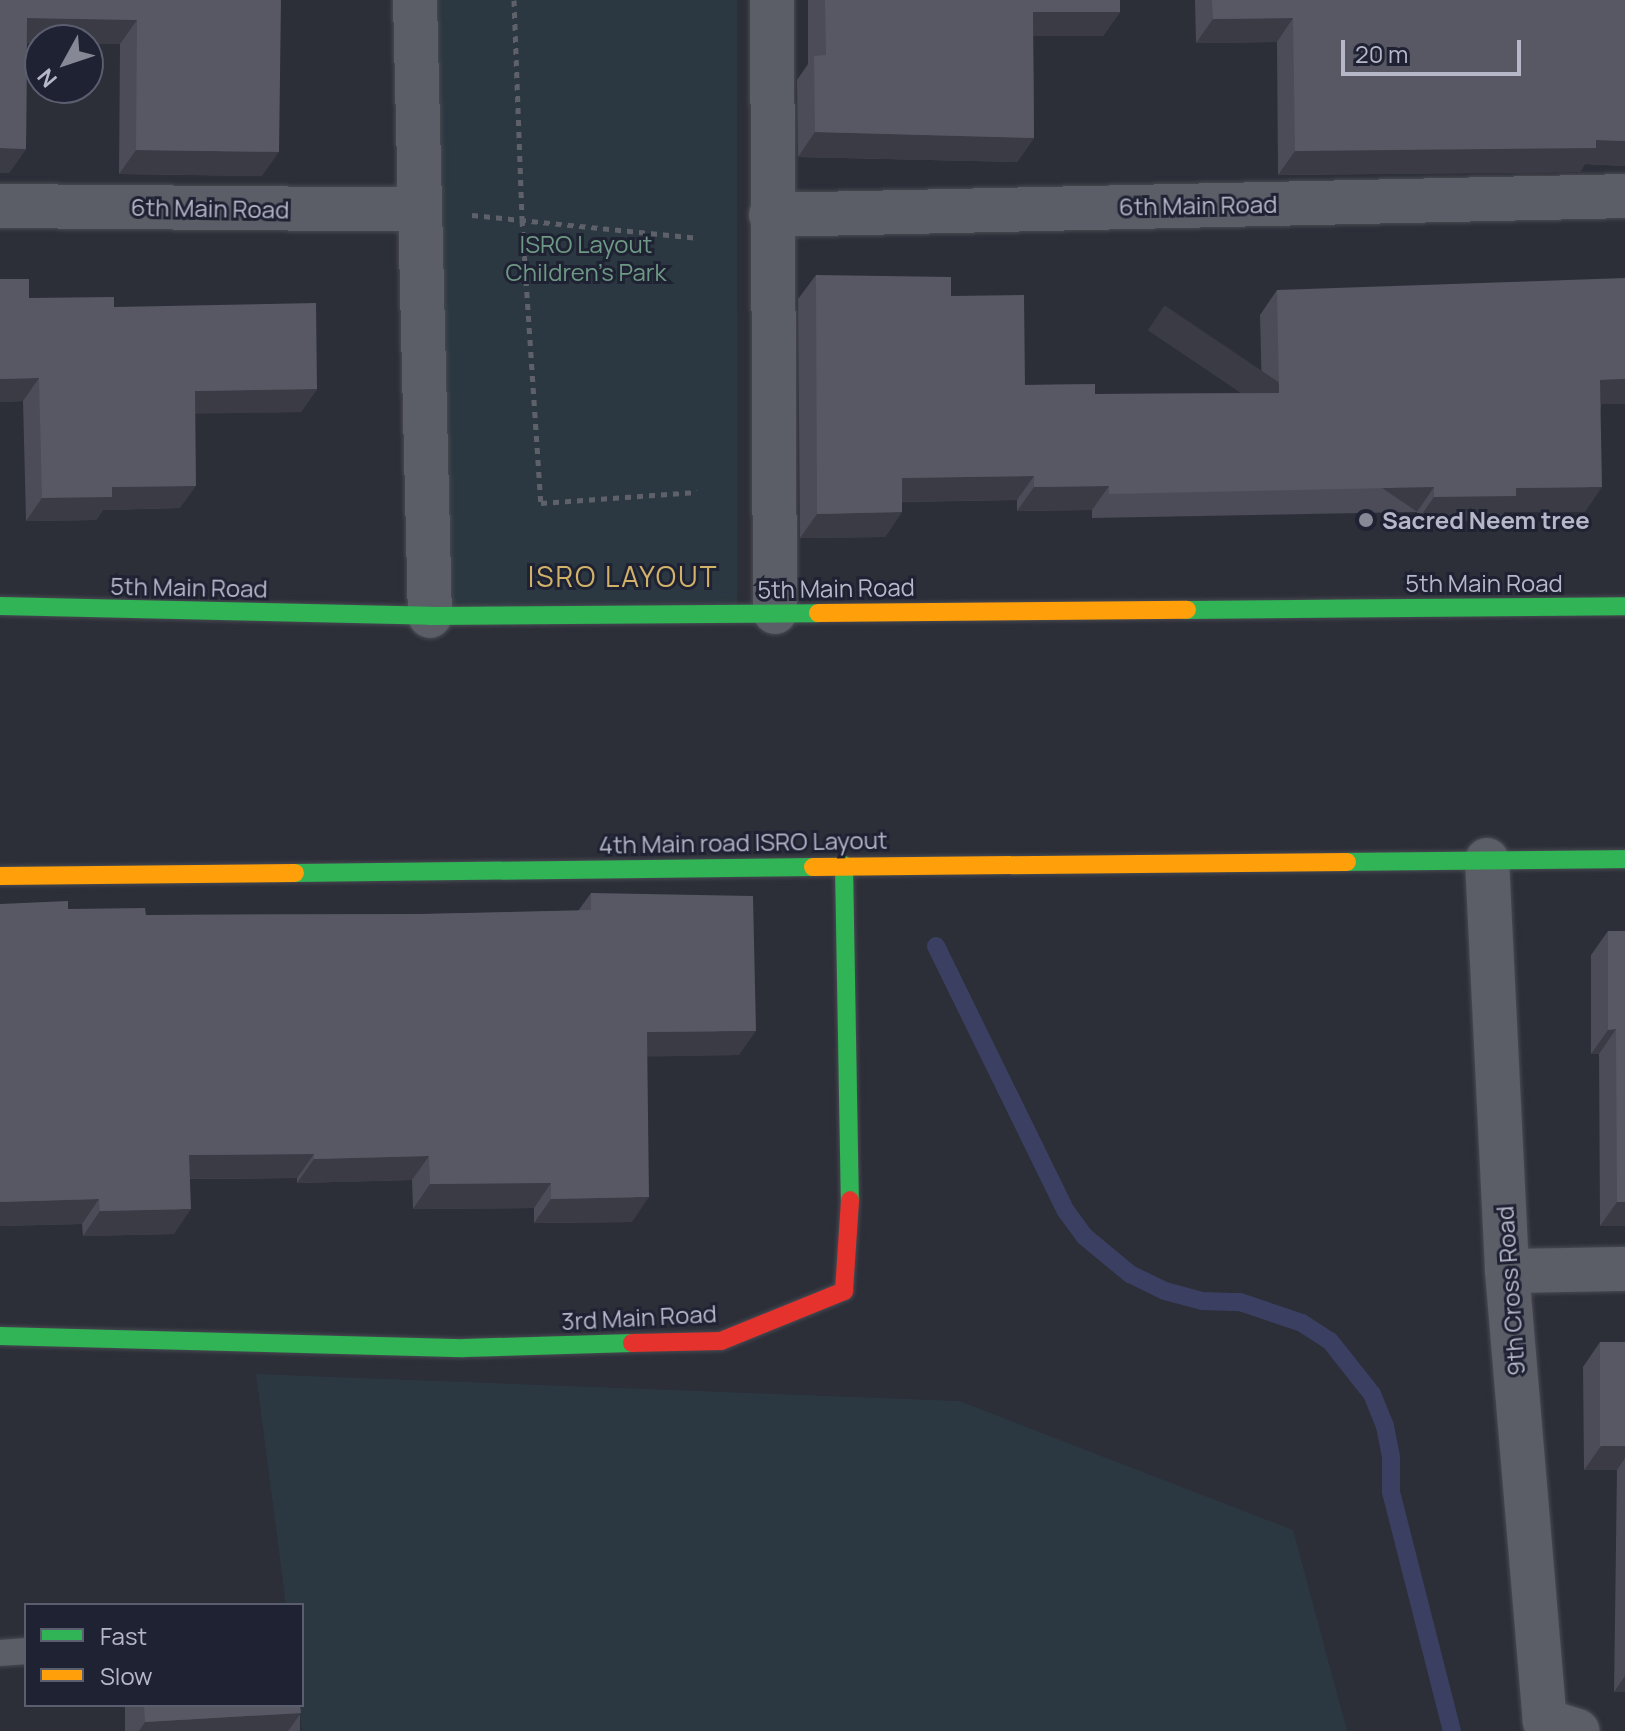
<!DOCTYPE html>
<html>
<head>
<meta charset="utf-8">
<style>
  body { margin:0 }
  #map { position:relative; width:1625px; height:1731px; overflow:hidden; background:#2c2e38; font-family:Manrope,sans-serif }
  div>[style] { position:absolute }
  .green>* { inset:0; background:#2c3841; transform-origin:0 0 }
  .stream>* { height:18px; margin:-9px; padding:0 9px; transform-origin:9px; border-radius:9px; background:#3b4062 }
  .path>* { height:5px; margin-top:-2.5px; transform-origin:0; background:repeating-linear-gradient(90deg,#5f616a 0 6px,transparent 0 12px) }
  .roads { filter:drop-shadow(0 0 2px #484a51) drop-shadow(0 0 2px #484a51) }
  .lane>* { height:26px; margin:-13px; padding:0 13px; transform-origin:13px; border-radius:13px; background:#5b5d67 }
  .street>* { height:44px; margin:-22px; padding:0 22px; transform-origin:22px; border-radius:22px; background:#5b5d67 }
  .fast>* { height:18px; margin:-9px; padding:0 9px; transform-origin:9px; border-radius:9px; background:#30b455 }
  .slow>* { height:18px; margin:-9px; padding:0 9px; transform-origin:9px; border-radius:9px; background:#ff9f0a }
  .jam>* { height:18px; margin:-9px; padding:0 9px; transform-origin:9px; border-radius:9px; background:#e5322d }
  .wall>* { inset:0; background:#4b4c57; transform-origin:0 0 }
  .shaded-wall>* { inset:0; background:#3a3b45; transform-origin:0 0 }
  .building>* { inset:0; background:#575863; transform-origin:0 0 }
  .dots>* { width:22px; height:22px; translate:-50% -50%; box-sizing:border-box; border:4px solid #1f2233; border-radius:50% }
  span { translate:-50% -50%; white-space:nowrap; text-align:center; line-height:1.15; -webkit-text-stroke:6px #1f2233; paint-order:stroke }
  .street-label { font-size:24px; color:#b6b8c9 }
  .park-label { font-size:24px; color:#6e9984 }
  .poi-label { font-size:24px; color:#b6b8c9; font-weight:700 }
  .left { translate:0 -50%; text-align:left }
  .quarter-label { font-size:28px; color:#d1b269; letter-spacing:2px }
  .legend { position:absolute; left:24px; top:1603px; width:280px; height:104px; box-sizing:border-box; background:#1f2233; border:2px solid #5b5e6f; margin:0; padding:10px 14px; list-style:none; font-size:24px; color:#b6b8c9 }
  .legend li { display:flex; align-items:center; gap:16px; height:40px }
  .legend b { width:40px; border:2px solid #5b5e6f }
  .north { position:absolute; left:24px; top:24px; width:80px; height:80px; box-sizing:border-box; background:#1f2233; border:2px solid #5b5e6f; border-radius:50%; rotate:230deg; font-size:22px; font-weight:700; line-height:32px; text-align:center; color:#b6b8c9 }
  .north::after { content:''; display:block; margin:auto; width:28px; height:36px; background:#868896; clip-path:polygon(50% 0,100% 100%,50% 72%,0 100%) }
  .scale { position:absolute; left:1341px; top:40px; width:180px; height:36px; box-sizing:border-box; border:4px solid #b6b8c9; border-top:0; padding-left:10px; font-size:24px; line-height:28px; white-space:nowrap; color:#b6b8c9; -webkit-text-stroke:6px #1f2233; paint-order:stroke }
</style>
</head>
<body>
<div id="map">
  <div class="green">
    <div style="left:433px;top:0;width:304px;height:608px"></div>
    <div style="clip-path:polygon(256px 1374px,959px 1401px,1293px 1530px,1347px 1731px,302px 1731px,299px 1705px,302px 1705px,302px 1605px,286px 1605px)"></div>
  </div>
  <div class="stream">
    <div style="left:936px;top:946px;width:295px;rotate:63.9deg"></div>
    <div style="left:1066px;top:1211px;width:31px;rotate:54deg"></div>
    <div style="left:1084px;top:1236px;width:60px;rotate:39.6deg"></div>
    <div style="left:1130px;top:1274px;width:39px;rotate:26deg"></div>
    <div style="left:1165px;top:1291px;width:38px;rotate:15deg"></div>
    <div style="left:1202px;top:1301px;width:38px;rotate:2deg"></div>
    <div style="left:1240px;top:1302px;width:65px;rotate:18.7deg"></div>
    <div style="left:1302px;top:1323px;width:33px;rotate:33deg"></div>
    <div style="left:1330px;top:1341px;width:68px;rotate:51.6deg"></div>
    <div style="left:1372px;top:1394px;width:35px;rotate:68deg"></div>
    <div style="left:1385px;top:1426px;width:33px;rotate:79deg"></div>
    <div style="left:1391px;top:1458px;width:34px;rotate:90deg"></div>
    <div style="left:1391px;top:1492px;width:247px;rotate:75.7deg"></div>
  </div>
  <div class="path">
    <div style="left:514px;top:0;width:220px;rotate:87.9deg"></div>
    <div style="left:522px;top:220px;width:284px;rotate:86.2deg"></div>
    <div style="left:541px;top:503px;width:156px;rotate:-4deg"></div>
    <div style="left:472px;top:215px;width:228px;rotate:5.8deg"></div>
  </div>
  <div class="roads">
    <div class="lane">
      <div style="left:0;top:1653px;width:26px;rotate:-4deg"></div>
    </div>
    <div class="street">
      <div style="left:415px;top:0;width:616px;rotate:88.61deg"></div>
      <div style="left:772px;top:0;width:612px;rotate:89.72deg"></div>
      <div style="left:0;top:206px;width:420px;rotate:0.5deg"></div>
      <div style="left:771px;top:215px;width:854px;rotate:-1.27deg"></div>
      <div style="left:1487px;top:860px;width:411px;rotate:87.2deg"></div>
      <div style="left:1507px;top:1271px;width:452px;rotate:85.2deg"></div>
      <div style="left:1545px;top:1721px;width:34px;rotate:17deg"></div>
      <div style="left:1507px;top:1271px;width:118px;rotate:-1deg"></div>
    </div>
    <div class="fast">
      <div style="left:0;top:606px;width:430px;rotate:1.3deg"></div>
      <div style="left:430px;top:616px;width:388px;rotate:-0.4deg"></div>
      <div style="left:1187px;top:610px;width:438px;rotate:-0.5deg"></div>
      <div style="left:1347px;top:862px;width:278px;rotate:-0.6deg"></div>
      <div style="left:844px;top:865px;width:335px;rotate:89deg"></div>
      <div style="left:295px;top:873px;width:518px;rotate:-0.66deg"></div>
      <div style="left:0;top:1336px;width:464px;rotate:1.5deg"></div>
      <div style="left:464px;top:1348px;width:168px;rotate:-1.7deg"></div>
    </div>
    <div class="slow">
      <div style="left:818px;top:613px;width:369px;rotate:-0.5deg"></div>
      <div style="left:813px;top:867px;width:534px;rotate:-0.54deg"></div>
      <div style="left:0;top:876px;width:295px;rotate:-0.6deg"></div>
    </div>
    <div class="jam">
      <div style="left:632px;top:1343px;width:89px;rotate:-1.3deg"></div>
      <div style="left:721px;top:1341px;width:133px;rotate:-22.1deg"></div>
      <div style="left:844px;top:1291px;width:91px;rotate:-86.2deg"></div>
    </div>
  </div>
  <div class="wall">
    <div style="clip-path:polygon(0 0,281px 0,262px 176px,119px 174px,120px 44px,88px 44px,88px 40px,40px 40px,40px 43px,27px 43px,26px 149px,9px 173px,0 173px)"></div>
    <div style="clip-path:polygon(808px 0,1120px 0,1120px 12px,1103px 36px,1033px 36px,1034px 138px,1017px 162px,798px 157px,797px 80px,808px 64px)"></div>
    <div style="clip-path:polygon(1195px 0,1625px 0,1625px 166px,1585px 164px,1580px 172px,1278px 175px,1277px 42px,1196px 43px)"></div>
    <div style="clip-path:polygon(816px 275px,951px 296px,1025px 385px,1095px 394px,1262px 393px,1260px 315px,1277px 290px,1601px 404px,1585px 512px,1504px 512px,1499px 520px,1417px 521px,1417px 512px,1092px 518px,1092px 510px,1017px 511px,1017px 500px,902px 502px,902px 512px,885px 537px,800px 538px,798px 299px)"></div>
    <div style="clip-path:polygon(0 279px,29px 298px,114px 307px,317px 389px,301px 412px,195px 413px,180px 508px,103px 510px,96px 520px,26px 521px,23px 401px,0 402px)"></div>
    <div style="clip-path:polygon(591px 893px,739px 1055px,647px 1056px,632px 1222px,534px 1223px,534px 1208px,413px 1209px,412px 1180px,297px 1183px,297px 1178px,190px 1179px,174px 1234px,83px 1236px,82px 1224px,0 1226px,0 904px,146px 915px,423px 914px,578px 911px)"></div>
    <div style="clip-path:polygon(1608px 931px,1625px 931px,1625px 1226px,1600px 1226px,1599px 1054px,1591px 1054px,1591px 955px)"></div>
    <div style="clip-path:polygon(1600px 1342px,1625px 1342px,1625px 1692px,1614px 1692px,1617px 1470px,1584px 1470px,1583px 1367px)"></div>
    <div style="left:125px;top:1705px;width:175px;height:26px"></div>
  </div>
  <div class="shaded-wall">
    <div style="clip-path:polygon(1033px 12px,1120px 12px,1103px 36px,1016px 36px)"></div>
    <div style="clip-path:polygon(27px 18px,137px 20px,120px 44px,88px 44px,88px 40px,40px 40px,40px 43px,10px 42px)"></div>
    <div style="clip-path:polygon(1293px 18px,1277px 42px,1196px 43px,1213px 19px)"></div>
    <div style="clip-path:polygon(815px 132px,1034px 138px,1017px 162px,798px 157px)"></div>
    <div style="clip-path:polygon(1596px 140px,1625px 141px,1625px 166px,1585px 164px,1580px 172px,1278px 175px,1295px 151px)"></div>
    <div style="clip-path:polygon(0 148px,26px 149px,9px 173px,0 173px)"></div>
    <div style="clip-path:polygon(136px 150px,279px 152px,262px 176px,119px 174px)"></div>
    <div style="clip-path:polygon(39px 378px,23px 401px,0 402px,0 379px)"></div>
    <div style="clip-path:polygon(1625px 379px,1625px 404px,1583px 404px,1600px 380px)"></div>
    <div style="clip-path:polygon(317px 389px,301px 412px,179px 414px,195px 391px)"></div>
    <div style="clip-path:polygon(1034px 476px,1017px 500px,885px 502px,902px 478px)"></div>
    <div style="clip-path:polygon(196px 486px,180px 508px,103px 510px,96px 520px,26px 521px,42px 498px,112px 487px)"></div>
    <div style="clip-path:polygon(1109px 486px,1092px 510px,1017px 511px,1034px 487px)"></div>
    <div style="left:1434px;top:487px;width:30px;height:325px;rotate:124deg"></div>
    <div style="clip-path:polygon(1602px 487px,1585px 512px,1504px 512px,1499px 520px,1417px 521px,1434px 497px,1516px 488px)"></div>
    <div style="clip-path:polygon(902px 512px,885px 537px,800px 538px,817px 514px)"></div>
    <div style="clip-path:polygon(1616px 1029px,1599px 1054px,1591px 1054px,1608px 1030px)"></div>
    <div style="clip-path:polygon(756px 1031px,739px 1055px,630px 1057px,647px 1032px)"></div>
    <div style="clip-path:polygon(314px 1154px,297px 1178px,172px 1179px,189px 1155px)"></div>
    <div style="clip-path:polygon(429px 1156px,412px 1180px,297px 1183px,314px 1159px)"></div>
    <div style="clip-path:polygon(551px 1183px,534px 1208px,413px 1209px,430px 1184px)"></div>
    <div style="clip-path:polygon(649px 1197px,632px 1222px,534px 1223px,551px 1199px)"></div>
    <div style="clip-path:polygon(99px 1199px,82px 1224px,0 1226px,0 1202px)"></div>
    <div style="clip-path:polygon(1617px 1202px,1625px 1202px,1625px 1226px,1600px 1226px)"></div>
    <div style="clip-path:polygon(191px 1209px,174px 1234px,83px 1236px,100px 1211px)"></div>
    <div style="clip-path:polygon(1625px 1445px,1625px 1458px,1617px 1470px,1584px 1470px,1601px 1446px)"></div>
    <div style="clip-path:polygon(1625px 1676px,1625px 1692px,1614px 1692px)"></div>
    <div style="clip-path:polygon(301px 1713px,288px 1731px,139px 1731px,145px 1722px)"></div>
  </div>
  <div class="building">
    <div style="clip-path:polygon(0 0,281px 0,279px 152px,136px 150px,137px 20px,27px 18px,26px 149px,0 148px)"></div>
    <div style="clip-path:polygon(825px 0,1120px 0,1120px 12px,1033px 12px,1034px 138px,815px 132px,814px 56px,826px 55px)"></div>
    <div style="clip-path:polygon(1212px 0,1625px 0,1625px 141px,1596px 140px,1596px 148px,1295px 151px,1293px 18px,1213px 19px)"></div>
    <div style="clip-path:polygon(816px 275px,951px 277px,951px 296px,1024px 295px,1025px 385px,1095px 384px,1095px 394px,1279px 393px,1277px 290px,1625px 278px,1625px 379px,1600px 380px,1602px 487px,1516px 488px,1516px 496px,1434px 497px,1434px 487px,1109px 494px,1109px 486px,1034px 487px,1034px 476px,902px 478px,902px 512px,817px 514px)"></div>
    <div style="clip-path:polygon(0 279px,29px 279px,29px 298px,114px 297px,114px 307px,316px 303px,317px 389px,195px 391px,196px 486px,112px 487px,112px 497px,42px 498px,39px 378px,0 379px)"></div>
    <div style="clip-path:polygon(591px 893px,753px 896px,756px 1031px,647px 1032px,649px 1197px,551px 1199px,551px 1183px,430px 1184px,429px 1156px,314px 1159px,314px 1154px,189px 1155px,191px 1209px,100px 1211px,99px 1199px,0 1202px,0 904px,68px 901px,68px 909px,145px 908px,146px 915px,423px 914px,591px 910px)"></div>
    <div style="clip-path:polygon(1608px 931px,1625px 931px,1625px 1202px,1617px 1202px,1616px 1029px,1608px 1030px)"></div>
    <div style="left:1600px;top:1342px;width:25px;height:104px"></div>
    <div style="clip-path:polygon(144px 1705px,300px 1705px,301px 1713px,145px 1722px)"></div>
  </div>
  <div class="dots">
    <div style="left:1366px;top:520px;background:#868896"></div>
  </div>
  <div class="street-label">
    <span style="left:1198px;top:205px;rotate:-1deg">6th Main Road</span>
    <span style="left:210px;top:208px;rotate:1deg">6th Main Road</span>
    <span style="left:1484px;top:583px">5th Main Road</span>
    <span style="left:189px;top:587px;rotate:1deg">5th Main Road</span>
    <span style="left:836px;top:588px;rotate:-1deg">5th Main Road</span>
    <span style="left:743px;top:842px;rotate:-1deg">4th Main road ISRO Layout</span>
    <span style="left:1510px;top:1291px;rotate:-94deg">9th Cross Road</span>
    <span style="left:639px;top:1317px;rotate:-3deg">3rd Main Road</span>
  </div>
  <div class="park-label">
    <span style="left:586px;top:258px">ISRO Layout<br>Children's Park</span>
  </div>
  <div class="poi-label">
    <span class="left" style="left:1382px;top:520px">Sacred Neem tree</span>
  </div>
  <div class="quarter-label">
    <span style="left:623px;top:576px">ISRO LAYOUT</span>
  </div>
  <ul class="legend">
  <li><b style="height:10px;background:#30b455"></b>Fast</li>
  <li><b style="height:10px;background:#ff9f0a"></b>Slow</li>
  </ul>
  <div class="north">N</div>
  <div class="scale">20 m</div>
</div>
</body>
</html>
